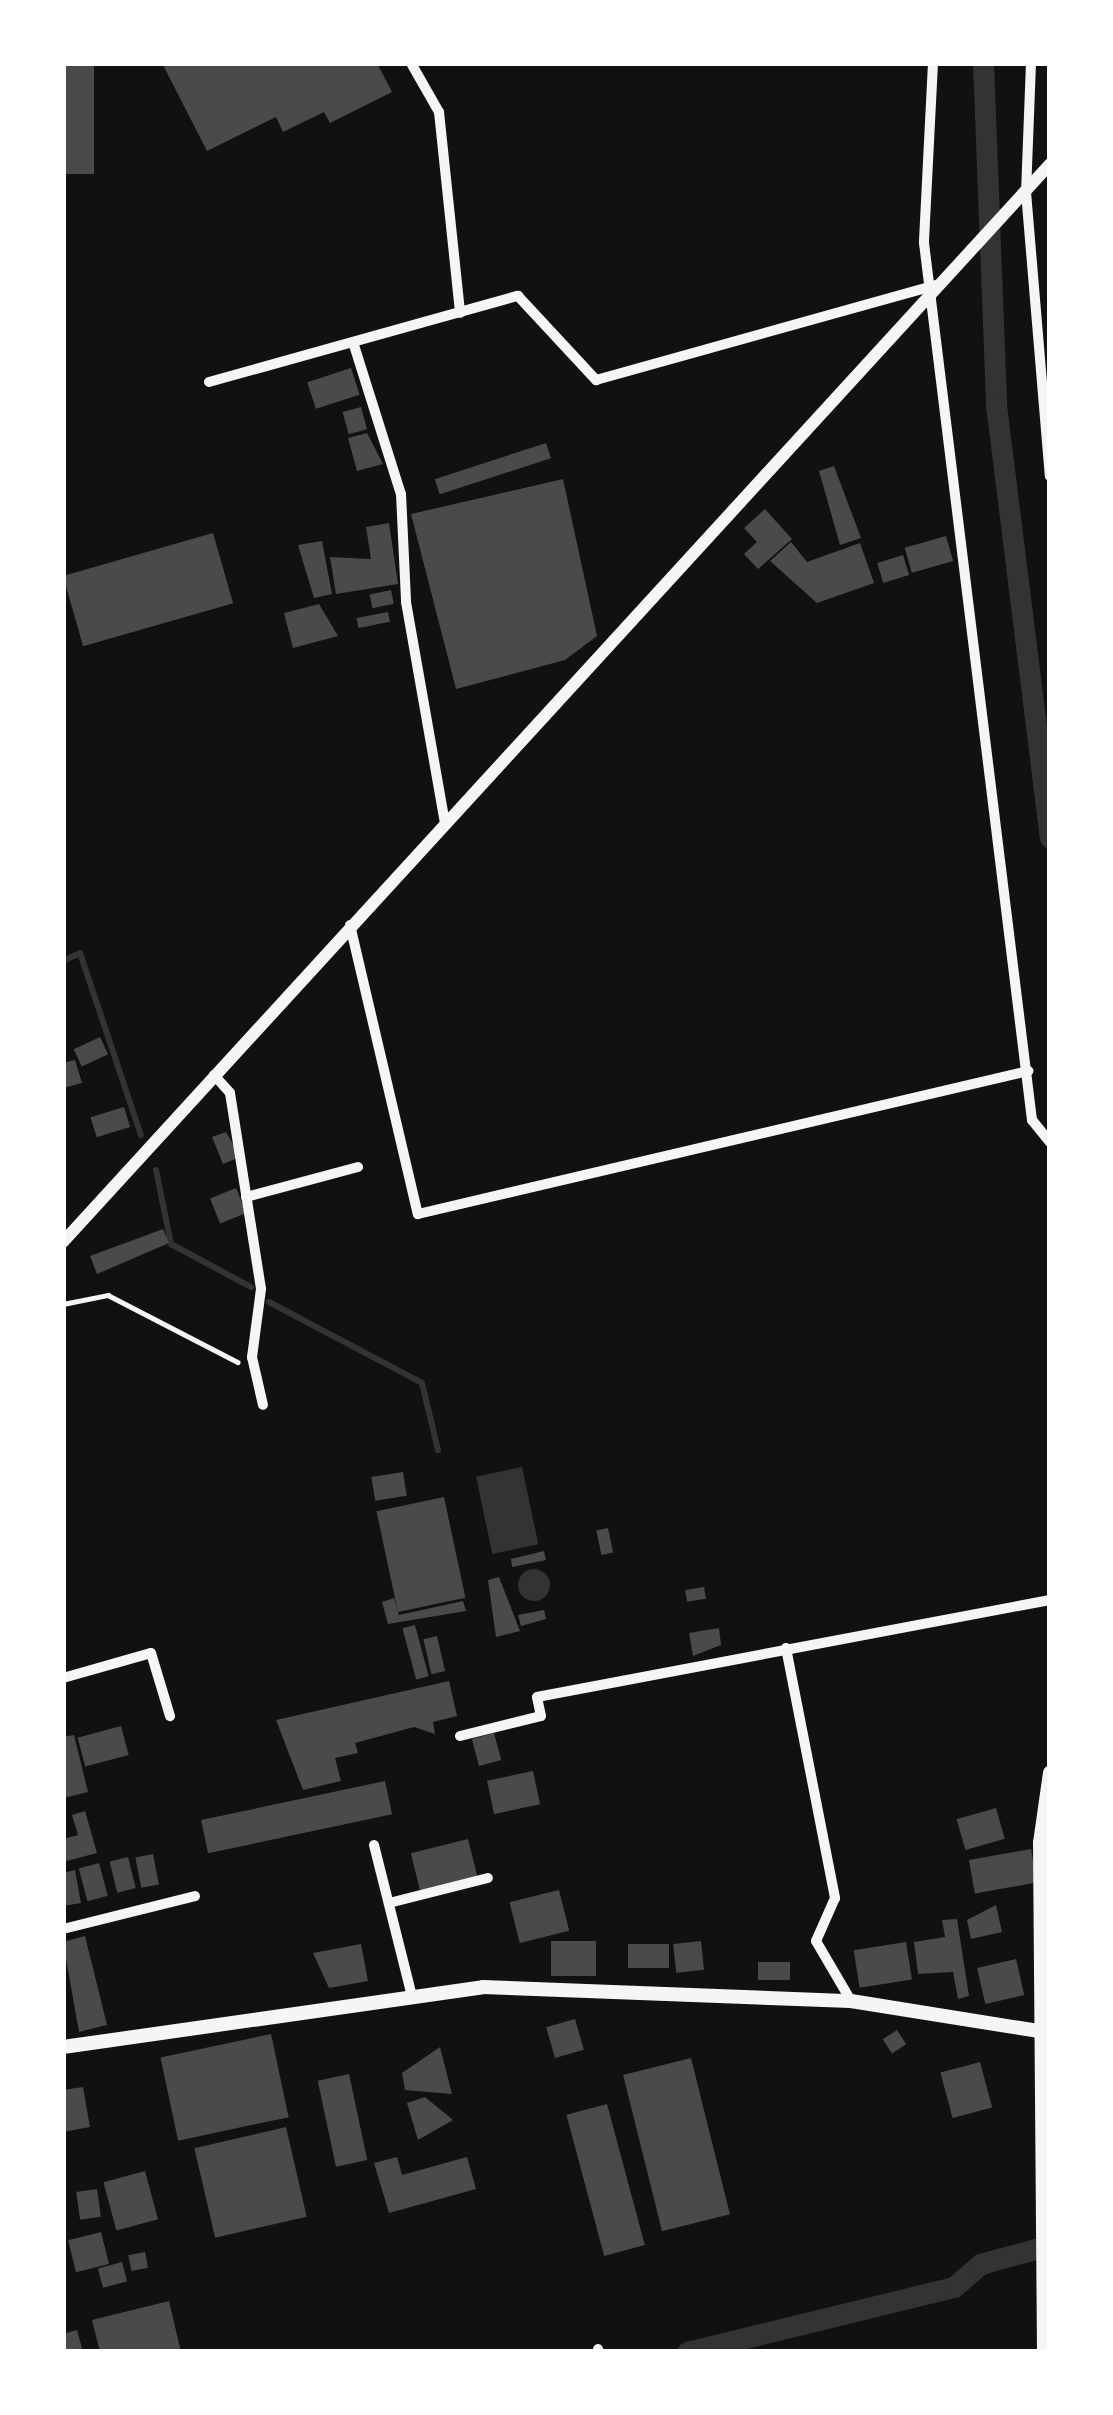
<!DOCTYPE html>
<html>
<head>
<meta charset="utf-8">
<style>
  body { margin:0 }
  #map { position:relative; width:1113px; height:2415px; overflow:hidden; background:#111; font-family:"Public Sans",sans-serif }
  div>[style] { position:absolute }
  .water>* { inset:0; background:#333; transform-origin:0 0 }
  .round { border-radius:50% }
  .stream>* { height:6px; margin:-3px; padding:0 3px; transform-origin:3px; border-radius:3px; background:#333 }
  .canal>* { height:21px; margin:-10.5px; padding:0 10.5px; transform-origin:10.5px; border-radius:10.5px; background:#333 }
  .building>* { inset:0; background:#4a4a4a; transform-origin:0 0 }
  .path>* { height:4.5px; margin:-2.25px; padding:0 2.25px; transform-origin:2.25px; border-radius:2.25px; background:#f5f5f5 }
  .minor>* { height:10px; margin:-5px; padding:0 5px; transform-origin:5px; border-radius:5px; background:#f5f5f5 }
  .tertiary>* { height:12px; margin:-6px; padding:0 6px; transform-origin:6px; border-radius:6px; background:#f5f5f5 }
  .secondary>* { height:14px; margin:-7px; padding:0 7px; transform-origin:7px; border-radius:7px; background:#f5f5f5 }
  span { translate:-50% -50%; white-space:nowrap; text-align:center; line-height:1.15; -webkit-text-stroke:9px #fff; paint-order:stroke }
  .frame { position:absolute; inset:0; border:66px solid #fff; pointer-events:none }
</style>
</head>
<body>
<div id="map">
  <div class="water">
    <div style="left:522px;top:1467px;width:79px;height:47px;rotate:78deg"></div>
    <div class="round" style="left:518px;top:1569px;width:32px;height:32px"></div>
  </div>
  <div class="stream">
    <div style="left:63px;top:961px;width:19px;rotate:-25deg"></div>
    <div style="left:80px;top:953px;width:192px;rotate:71.5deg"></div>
    <div style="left:156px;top:1170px;width:76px;rotate:78.5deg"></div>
    <div style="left:171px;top:1244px;width:91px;rotate:28.3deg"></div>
    <div style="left:269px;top:1302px;width:173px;rotate:27.9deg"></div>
    <div style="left:422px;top:1383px;width:69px;rotate:76.6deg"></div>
  </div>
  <div class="canal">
    <div style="left:983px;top:63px;width:342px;rotate:87.8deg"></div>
    <div style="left:996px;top:405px;width:436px;rotate:82.9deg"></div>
    <div style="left:687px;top:2352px;width:275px;rotate:-13.7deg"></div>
    <div style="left:954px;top:2287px;width:35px;rotate:-41deg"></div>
    <div style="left:980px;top:2264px;width:73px;rotate:-15.2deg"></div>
  </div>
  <div class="building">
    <div style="left:63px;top:63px;width:31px;height:111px"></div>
    <div style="clip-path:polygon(162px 63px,377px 63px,392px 92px,330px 123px,324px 112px,283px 132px,276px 117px,207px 151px)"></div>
    <div style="left:351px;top:368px;width:28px;height:46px;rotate:72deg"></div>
    <div style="left:361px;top:407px;width:23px;height:19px;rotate:75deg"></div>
    <div style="clip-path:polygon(367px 433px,383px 464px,357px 471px,348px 438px)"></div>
    <div style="left:546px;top:443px;width:16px;height:117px;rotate:72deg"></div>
    <div style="clip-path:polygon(834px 466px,861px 538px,840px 545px,819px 471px)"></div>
    <div style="clip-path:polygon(563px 479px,597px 636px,565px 660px,456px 689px,411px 514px)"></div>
    <div style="clip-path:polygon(765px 509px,792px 539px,758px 569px,744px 554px,757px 542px,744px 528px)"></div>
    <div style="clip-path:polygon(389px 523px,398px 584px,336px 594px,330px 557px,371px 559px,366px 527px)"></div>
    <div style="left:213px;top:533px;width:73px;height:156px;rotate:74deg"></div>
    <div style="left:946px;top:536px;width:26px;height:43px;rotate:74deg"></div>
    <div style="clip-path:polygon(322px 541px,332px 594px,314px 598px,298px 545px)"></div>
    <div style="clip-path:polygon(791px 542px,807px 562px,860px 543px,874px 583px,817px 603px,770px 561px)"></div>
    <div style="left:903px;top:555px;width:21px;height:27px;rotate:73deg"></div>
    <div style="left:391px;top:590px;width:14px;height:22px;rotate:78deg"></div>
    <div style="clip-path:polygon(319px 604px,338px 636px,293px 648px,284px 613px)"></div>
    <div style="left:388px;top:612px;width:10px;height:32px;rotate:79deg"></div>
    <div style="left:100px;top:1037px;width:19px;height:29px;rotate:65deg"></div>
    <div style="clip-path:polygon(75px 1060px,82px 1083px,63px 1088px,63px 1063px)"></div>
    <div style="left:124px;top:1107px;width:21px;height:35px;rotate:73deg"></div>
    <div style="clip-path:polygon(226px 1132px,240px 1157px,223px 1164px,212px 1137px)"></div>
    <div style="left:236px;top:1188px;width:27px;height:28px;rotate:68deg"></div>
    <div style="clip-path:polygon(163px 1229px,169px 1243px,97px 1274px,90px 1256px)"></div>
    <div style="left:403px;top:1472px;width:24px;height:32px;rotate:81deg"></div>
    <div style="left:444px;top:1497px;width:103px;height:69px;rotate:78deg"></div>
    <div style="left:608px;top:1528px;width:25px;height:12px;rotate:78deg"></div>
    <div style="clip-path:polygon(544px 1551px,546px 1560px,512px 1567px,511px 1559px)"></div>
    <div style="clip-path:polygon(499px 1577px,520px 1631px,496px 1637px,488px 1580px)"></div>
    <div style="left:704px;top:1587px;width:12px;height:19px;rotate:81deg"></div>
    <div style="clip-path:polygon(394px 1598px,399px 1615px,463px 1601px,466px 1611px,388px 1624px,382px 1602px)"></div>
    <div style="clip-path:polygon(544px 1610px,546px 1619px,521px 1626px,518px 1615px)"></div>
    <div style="left:415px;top:1625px;width:53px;height:13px;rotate:75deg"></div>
    <div style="clip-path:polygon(719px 1628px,721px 1645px,693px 1656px,689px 1633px)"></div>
    <div style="left:437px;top:1636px;width:36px;height:14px;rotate:77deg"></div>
    <div style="clip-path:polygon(449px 1681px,457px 1716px,433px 1722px,435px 1734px,414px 1727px,355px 1743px,358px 1753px,335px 1758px,341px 1781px,303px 1790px,276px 1720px)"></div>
    <div style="left:121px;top:1726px;width:30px;height:45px;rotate:75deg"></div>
    <div style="left:494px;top:1733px;width:28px;height:23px;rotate:75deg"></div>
    <div style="clip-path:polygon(74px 1735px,88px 1792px,63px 1798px,63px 1737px)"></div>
    <div style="left:533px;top:1771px;width:34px;height:47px;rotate:78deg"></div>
    <div style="left:385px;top:1781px;width:34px;height:188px;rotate:78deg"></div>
    <div style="left:996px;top:1808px;width:32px;height:41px;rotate:74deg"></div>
    <div style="clip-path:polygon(85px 1811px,97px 1853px,63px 1862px,63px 1839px,78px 1835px,72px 1815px)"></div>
    <div style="left:468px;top:1839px;width:41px;height:59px;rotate:76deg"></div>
    <div style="left:1031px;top:1849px;width:34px;height:63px;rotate:80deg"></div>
    <div style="left:153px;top:1854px;width:31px;height:18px;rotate:79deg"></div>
    <div style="left:128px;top:1857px;width:32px;height:19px;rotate:76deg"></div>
    <div style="left:99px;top:1863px;width:34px;height:21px;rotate:75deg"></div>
    <div style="clip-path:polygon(75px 1870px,81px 1903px,63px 1906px,63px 1873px)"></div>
    <div style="left:559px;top:1890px;width:42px;height:51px;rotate:76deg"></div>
    <div style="clip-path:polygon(996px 1905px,1002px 1932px,971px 1939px,967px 1920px)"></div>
    <div style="clip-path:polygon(957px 1919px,969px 1996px,958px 1999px,953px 1972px,918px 1974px,914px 1942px,945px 1937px,942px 1920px)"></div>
    <div style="clip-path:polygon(85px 1936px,107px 2025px,79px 2032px,63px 1942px)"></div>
    <div style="left:596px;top:1941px;width:35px;height:45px;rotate:90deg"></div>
    <div style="left:701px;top:1941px;width:29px;height:28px;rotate:84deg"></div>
    <div style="left:906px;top:1942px;width:38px;height:53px;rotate:81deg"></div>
    <div style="clip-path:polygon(361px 1944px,368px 1981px,329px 1988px,313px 1953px)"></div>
    <div style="left:669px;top:1944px;width:24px;height:41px;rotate:90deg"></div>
    <div style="left:1016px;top:1959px;width:37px;height:40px;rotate:77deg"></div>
    <div style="left:758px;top:1962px;width:32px;height:18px"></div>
    <div style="left:575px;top:2019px;width:32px;height:30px;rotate:74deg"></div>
    <div style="left:897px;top:2030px;width:17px;height:17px;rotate:57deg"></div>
    <div style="left:271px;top:2034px;width:85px;height:113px;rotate:78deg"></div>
    <div style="clip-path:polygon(440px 2047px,452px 2094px,405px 2090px,402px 2073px)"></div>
    <div style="left:691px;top:2058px;width:161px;height:70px;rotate:76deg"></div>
    <div style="left:980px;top:2062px;width:47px;height:41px;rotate:75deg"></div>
    <div style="left:349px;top:2074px;width:88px;height:32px;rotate:78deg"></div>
    <div style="clip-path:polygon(83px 2087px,90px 2127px,63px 2132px,63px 2090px)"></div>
    <div style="clip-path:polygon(425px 2097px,453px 2120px,418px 2140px,407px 2103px)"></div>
    <div style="left:607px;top:2104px;width:146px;height:42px;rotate:75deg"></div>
    <div style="left:286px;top:2127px;width:92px;height:94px;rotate:77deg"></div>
    <div style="clip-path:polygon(397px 2157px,402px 2175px,467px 2157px,476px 2189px,389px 2213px,374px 2163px)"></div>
    <div style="left:145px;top:2171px;width:50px;height:43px;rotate:75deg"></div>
    <div style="left:97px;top:2189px;width:28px;height:21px;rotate:82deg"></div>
    <div style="left:101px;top:2232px;width:33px;height:34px;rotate:76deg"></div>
    <div style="left:145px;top:2252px;width:16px;height:17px;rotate:79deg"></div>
    <div style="left:122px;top:2262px;width:20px;height:25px;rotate:75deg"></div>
    <div style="clip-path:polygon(169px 2301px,181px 2352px,100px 2352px,92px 2320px)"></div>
    <div style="clip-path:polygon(77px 2330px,83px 2352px,63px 2352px,63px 2334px)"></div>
  </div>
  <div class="path">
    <div style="left:63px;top:1304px;width:46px;rotate:-11.3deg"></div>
    <div style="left:108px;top:1295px;width:146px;rotate:27.3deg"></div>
  </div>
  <div class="minor">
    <div style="left:411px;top:63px;width:56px;rotate:60.3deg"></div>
    <div style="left:439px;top:112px;width:202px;rotate:84deg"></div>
    <div style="left:933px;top:63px;width:180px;rotate:92.9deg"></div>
    <div style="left:924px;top:243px;width:884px;rotate:82.98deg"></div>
    <div style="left:1032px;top:1120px;width:28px;rotate:51deg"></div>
    <div style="left:1031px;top:63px;width:129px;rotate:92.2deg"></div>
    <div style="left:1026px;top:192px;width:285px;rotate:85.2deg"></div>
    <div style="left:353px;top:342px;width:159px;rotate:72.5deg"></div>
    <div style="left:401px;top:494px;width:108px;rotate:87.3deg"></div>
    <div style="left:406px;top:602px;width:224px;rotate:80deg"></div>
    <div style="left:209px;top:382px;width:321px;rotate:-15.6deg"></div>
    <div style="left:518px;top:296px;width:115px;rotate:47.1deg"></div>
    <div style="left:596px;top:380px;width:353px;rotate:-15.6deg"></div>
    <div style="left:350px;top:925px;width:297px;rotate:76.8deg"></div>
    <div style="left:418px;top:1214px;width:627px;rotate:-13.19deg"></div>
    <div style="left:214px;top:1075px;width:24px;rotate:48deg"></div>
    <div style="left:230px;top:1093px;width:198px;rotate:81deg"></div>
    <div style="left:261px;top:1289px;width:69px;rotate:97.5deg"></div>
    <div style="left:252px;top:1357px;width:49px;rotate:77.1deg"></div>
    <div style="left:246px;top:1197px;width:116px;rotate:-15deg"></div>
    <div style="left:786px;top:1648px;width:255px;rotate:78.9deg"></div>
    <div style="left:835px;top:1898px;width:47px;rotate:113.8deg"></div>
    <div style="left:816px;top:1941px;width:69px;rotate:59.7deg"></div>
    <div style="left:63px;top:1678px;width:91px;rotate:-15.9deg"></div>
    <div style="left:151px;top:1653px;width:66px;rotate:73.2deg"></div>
    <div style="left:460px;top:1736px;width:83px;rotate:-13.9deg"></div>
    <div style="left:541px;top:1716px;width:19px;rotate:-102deg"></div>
    <div style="left:537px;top:1697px;width:522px;rotate:-10.71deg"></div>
    <div style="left:374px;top:1845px;width:152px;rotate:75.9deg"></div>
    <div style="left:389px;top:1903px;width:102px;rotate:-14.2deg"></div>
    <div style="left:63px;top:1929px;width:136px;rotate:-14deg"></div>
    <div style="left:598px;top:2349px;width:3px;rotate:72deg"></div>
  </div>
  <div class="tertiary">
    <div style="left:63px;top:1242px;width:1462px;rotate:-47.52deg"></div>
  </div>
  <div class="secondary">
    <div style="left:63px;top:2047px;width:424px;rotate:-8.1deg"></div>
    <div style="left:483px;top:1987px;width:368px;rotate:2.2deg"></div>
    <div style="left:851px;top:2001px;width:202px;rotate:9.1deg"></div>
    <div style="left:1044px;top:2352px;width:509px;rotate:-90.45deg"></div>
    <div style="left:1040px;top:1843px;width:71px;rotate:-81.9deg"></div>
  </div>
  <div class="frame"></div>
</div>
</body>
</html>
